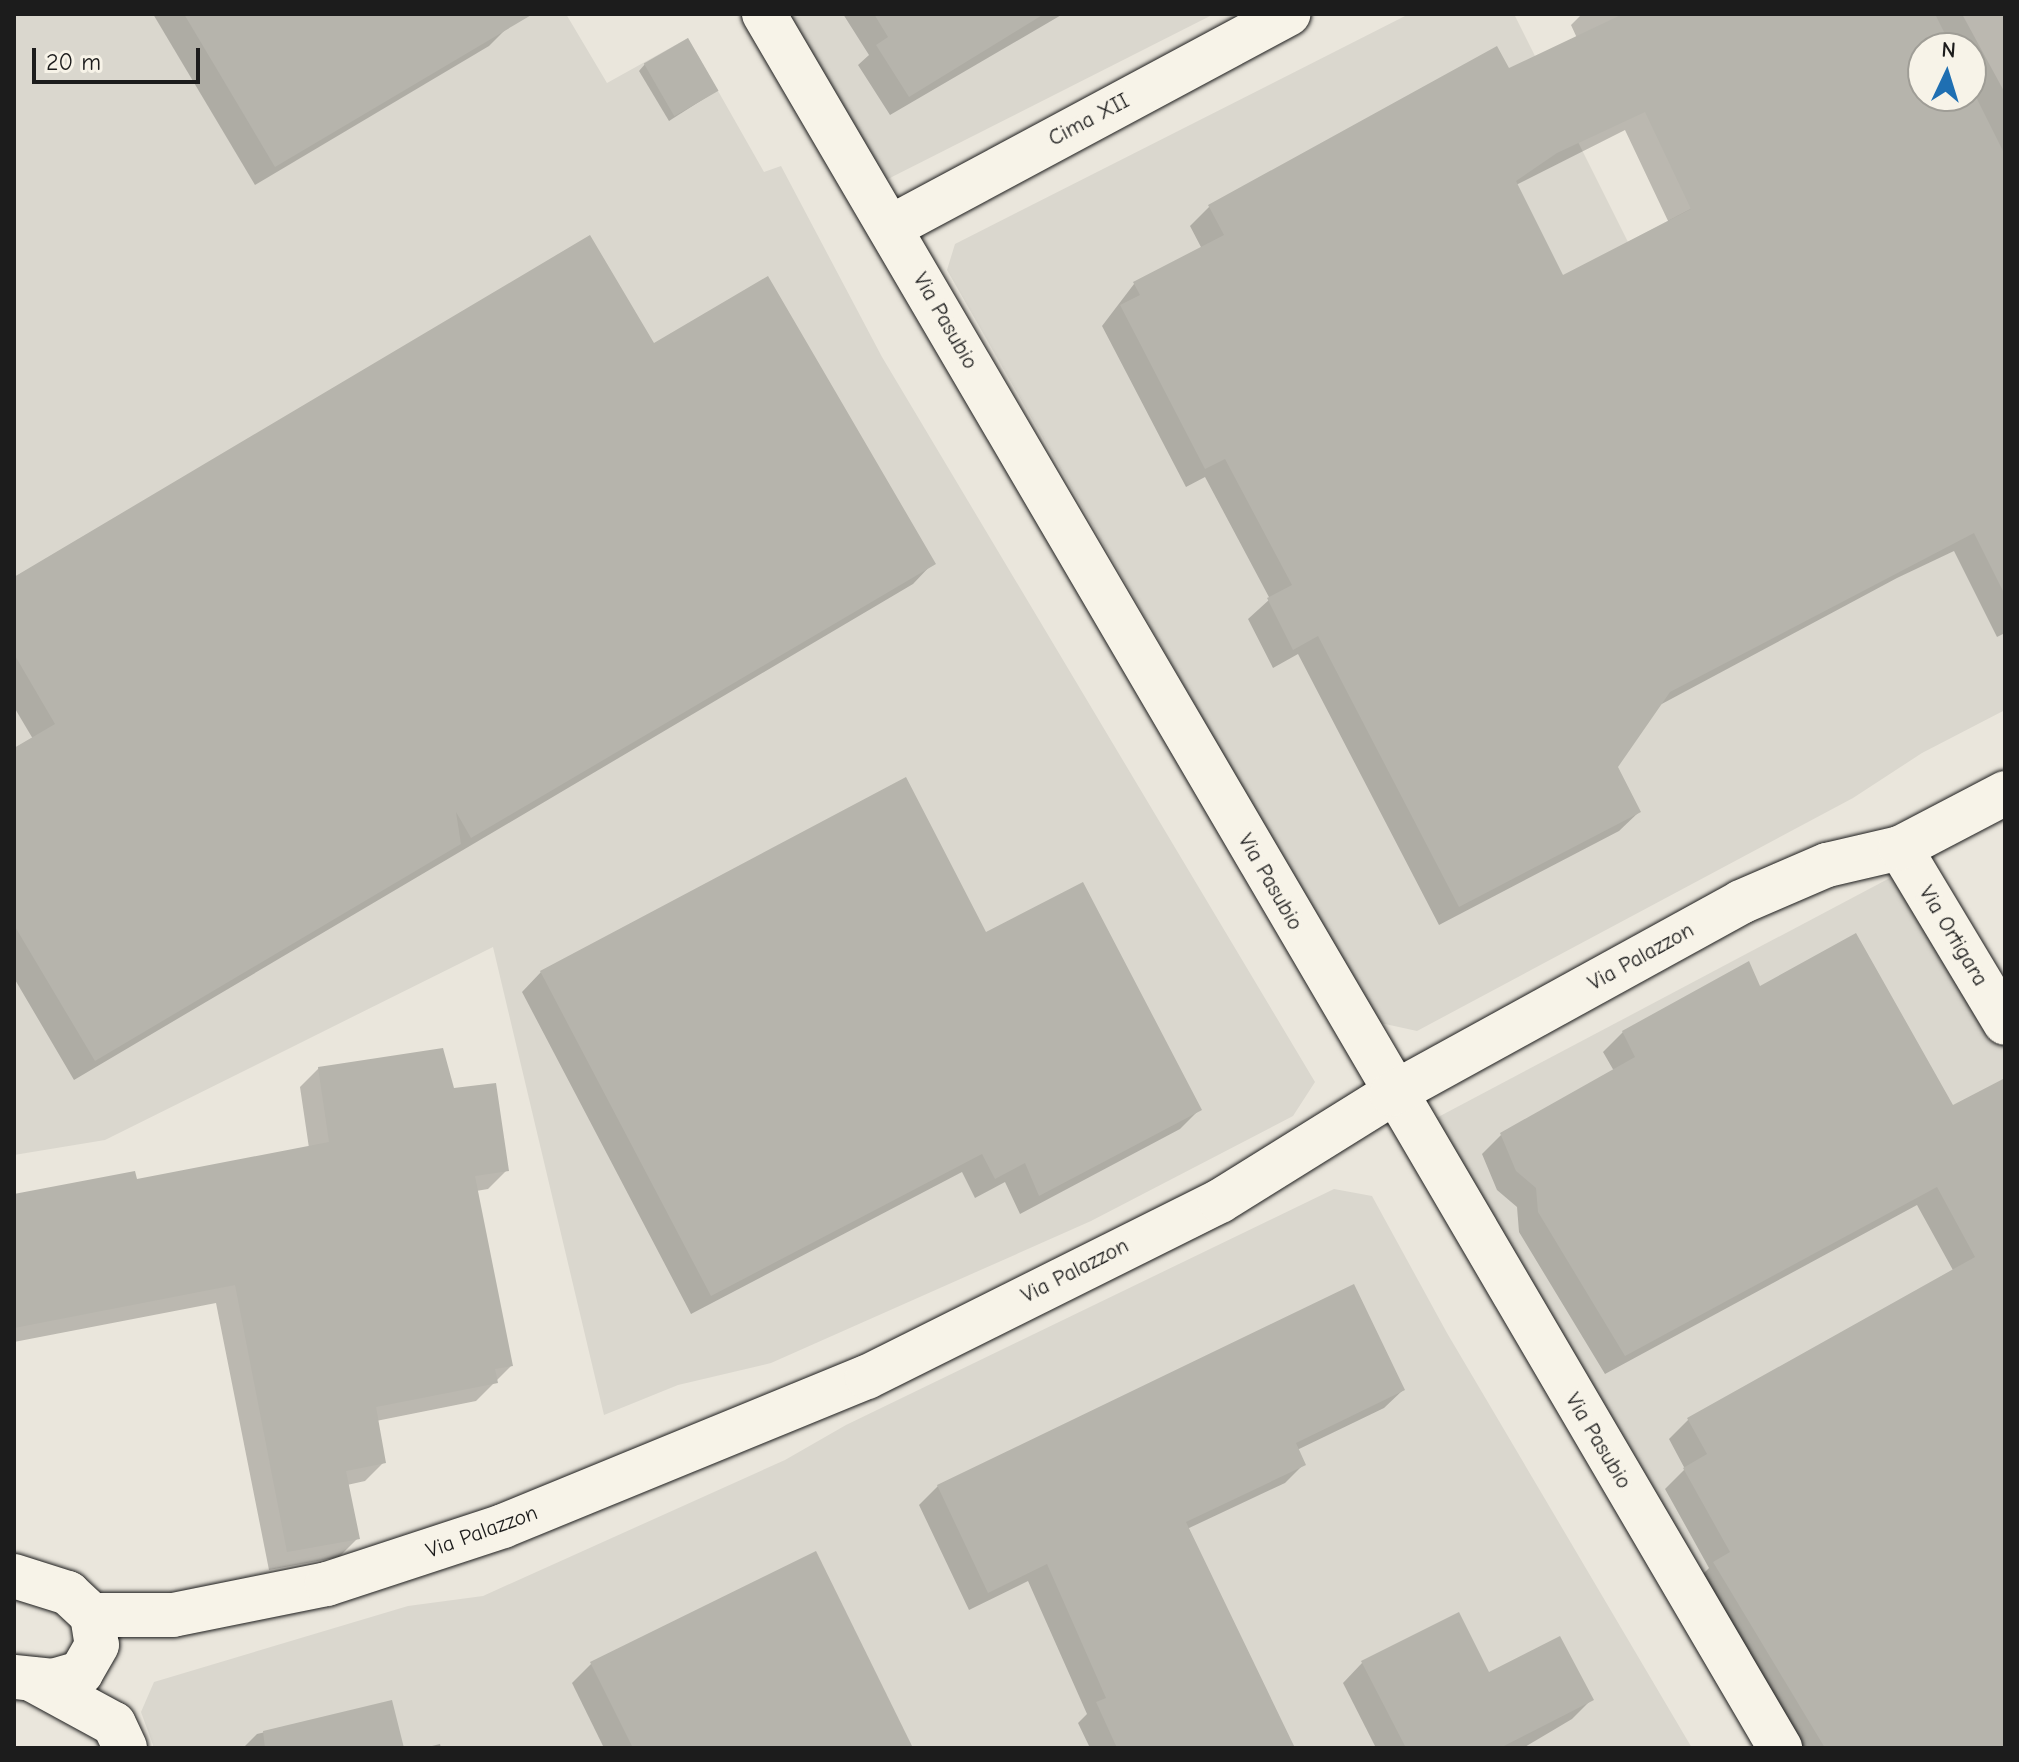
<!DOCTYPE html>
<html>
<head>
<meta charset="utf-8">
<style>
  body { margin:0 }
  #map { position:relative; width:2019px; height:1762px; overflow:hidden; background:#eae6dc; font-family:"Comic Neue",sans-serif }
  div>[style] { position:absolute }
  .built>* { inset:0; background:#dad7ce }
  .shadow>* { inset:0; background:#0003 }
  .building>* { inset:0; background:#b6b4ac; transform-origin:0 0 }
  .roads { filter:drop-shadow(0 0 2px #1c1c1c) drop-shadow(0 0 2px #1c1c1c) }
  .minor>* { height:44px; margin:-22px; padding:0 22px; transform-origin:22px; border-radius:22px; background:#f7f3e8 }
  span { translate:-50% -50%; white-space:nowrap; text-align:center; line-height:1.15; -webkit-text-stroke:8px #f7f3e8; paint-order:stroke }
  .street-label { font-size:22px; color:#1c1c1c }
  .frame { position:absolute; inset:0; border:16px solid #1c1c1c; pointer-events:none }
  .north { position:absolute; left:1907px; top:32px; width:80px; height:80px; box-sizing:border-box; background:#f7f3e8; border:2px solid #9f9d96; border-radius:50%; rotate:4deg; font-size:22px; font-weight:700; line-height:32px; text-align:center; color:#1c1c1c }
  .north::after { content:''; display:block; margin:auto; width:28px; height:36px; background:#1f6fb2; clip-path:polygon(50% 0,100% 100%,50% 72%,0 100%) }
  .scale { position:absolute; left:32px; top:48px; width:168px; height:36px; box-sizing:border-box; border:4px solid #1c1c1c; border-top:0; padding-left:10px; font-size:24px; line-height:28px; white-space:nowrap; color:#1c1c1c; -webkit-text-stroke:6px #f7f3e8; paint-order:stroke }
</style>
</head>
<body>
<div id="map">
  <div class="built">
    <div style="clip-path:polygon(14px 14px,566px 14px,607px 83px,688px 38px,764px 172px,781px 166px,882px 357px,1315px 1082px,1293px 1116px,1091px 1221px,771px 1363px,678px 1385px,604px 1415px,493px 947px,105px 1140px,14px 1155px)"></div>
    <div style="clip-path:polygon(780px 14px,1214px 14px,878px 184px)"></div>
    <div style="clip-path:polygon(evenodd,1409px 14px,1514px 14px,1628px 242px,1728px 189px,1745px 14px,1962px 14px,2005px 93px,2005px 710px,1922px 753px,1853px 798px,1417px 1031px,1376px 1022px,947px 270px,955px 244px,1409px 14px,1923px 48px,1971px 48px,1971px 96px,1923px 96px,1923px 48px)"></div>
    <div style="clip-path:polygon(1903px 871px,2005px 1044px,2005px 1748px,1786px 1748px,1425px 1124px)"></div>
    <div style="clip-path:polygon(1334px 1189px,1372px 1196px,1447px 1333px,1692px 1748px,154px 1748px,141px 1712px,154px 1682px,408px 1606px,483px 1596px,785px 1460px,846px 1425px)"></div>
  </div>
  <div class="shadow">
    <div style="clip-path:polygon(153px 14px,502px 14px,509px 26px,489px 46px,255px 185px)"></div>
    <div style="clip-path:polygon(843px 14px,1063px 14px,890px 115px,858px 65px,869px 55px)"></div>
    <div style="clip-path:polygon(evenodd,1582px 14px,2005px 14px,2005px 633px,1997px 637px,1954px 551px,1897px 578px,1658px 706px,1616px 767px,1639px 812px,1619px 831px,1439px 925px,1298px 654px,1273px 668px,1248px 619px,1270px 599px,1205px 477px,1186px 487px,1102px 326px,1134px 284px,1202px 249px,1190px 226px,1209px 207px,1577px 38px,1571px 25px,1582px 14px,1923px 48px,1971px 48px,1971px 96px,1923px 96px,1923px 48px,1582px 14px,1625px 130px,1669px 223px,1562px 278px,1516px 185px,1625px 130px)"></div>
    <div style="clip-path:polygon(645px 64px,716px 91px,669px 121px,639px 71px)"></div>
    <div style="clip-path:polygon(653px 345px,933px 563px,913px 584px,74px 1080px,14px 978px,14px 751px,33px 739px,14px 707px,14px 579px)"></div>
    <div style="clip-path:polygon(986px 935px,1200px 1109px,1180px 1129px,1020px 1214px,1005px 1182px,975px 1198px,962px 1172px,691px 1314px,522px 992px,541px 972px)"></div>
    <div style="clip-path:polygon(1759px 989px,1952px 1108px,2005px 1080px,2005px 1748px,1794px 1748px,1695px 1582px,1709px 1568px,1665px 1489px,1685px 1469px,1669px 1439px,1688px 1420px,1954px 1272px,1917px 1205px,1605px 1374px,1519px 1232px,1517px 1207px,1497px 1190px,1482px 1154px,1501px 1135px,1614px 1071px,1603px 1052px,1623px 1032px)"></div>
    <div style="clip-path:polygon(319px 1068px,453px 1091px,507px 1170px,488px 1189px,476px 1191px,511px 1366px,476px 1401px,376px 1421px,384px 1462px,365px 1481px,347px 1485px,358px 1538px,339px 1557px,269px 1570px,216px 1303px,14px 1342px,14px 1196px,135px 1182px,309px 1148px,300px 1087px)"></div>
    <div style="clip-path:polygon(1403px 1390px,1384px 1408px,1297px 1450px,1304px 1464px,1285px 1483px,1187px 1529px,1278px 1748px,1090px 1748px,1078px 1723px,1087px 1714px,1028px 1581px,969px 1610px,919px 1505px,938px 1486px)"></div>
    <div style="clip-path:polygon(592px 1663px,911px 1748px,604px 1748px,572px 1683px)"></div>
    <div style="clip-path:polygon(1362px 1663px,1488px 1675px,1591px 1700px,1572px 1719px,1523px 1748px,1376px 1748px,1343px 1683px)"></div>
    <div style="clip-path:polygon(390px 1702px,402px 1748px,243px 1748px,257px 1734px)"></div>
    <div style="clip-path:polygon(440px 1744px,441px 1748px,424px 1748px)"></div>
  </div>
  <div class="building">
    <div style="clip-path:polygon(184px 14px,533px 14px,275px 167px)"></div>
    <div style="clip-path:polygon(874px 14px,1044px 14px,909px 97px,876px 45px,888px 37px)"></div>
    <div style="clip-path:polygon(evenodd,1623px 14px,1935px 14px,1952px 48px,1923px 48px,1923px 96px,1971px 96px,1971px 87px,2005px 155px,2005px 595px,1974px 533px,1670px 692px,1618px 767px,1641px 812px,1459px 907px,1318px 636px,1293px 650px,1267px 598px,1292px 585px,1225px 459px,1205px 469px,1120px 305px,1140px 295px,1133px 282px,1224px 235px,1208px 205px,1497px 46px,1509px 68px,1623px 14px,1645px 112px,1691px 209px,1563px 275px,1516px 181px,1557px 153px,1645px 112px)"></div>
    <div style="left:688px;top:38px;width:61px;height:51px;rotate:60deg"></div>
    <div style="clip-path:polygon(590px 235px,654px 343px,768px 276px,936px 564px,471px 838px,456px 812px,461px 844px,95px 1061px,14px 925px,14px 748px,55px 724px,14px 654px,14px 577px)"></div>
    <div style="clip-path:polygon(906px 777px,986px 932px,1083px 882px,1202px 1110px,1039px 1196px,1025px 1163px,995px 1179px,982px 1154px,711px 1296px,540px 971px)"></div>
    <div style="clip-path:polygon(1856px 933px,1953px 1105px,2005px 1078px,2005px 1748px,1825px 1748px,1713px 1562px,1730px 1552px,1683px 1468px,1707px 1454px,1687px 1418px,1975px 1257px,1937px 1187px,1625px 1356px,1538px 1212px,1536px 1188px,1516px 1171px,1500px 1133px,1635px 1057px,1622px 1031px,1749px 961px,1760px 986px)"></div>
    <div style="clip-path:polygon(443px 1048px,454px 1088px,496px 1083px,509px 1171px,475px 1176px,513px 1366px,495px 1369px,498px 1383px,376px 1407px,386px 1463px,346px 1471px,360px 1539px,287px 1552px,235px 1285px,14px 1328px,14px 1194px,135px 1171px,137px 1179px,329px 1142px,318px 1067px)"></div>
    <div style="clip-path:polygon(1354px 1284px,1405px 1390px,1296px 1443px,1306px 1465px,1186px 1522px,1295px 1748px,1117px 1748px,1096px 1702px,1106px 1698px,1047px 1564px,988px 1593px,937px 1485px)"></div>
    <div style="clip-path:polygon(816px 1551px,913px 1748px,633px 1748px,590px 1662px)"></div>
    <div style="clip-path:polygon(1459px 1612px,1489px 1672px,1560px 1636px,1594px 1700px,1500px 1748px,1406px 1748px,1361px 1661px)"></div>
    <div style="clip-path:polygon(392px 1700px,404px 1748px,265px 1748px,263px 1731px)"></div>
  </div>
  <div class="roads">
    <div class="minor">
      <div style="left:764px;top:14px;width:2010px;rotate:59.63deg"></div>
      <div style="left:891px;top:227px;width:451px;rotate:-28.2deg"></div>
      <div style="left:1900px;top:848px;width:204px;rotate:59deg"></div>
      <div style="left:14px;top:1576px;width:57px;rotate:17.5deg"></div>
      <div style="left:68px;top:1593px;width:33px;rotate:43deg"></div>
      <div style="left:92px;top:1615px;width:30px;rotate:81deg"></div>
      <div style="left:97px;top:1645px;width:32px;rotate:120deg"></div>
      <div style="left:81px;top:1673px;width:29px;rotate:164deg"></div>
      <div style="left:53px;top:1681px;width:39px;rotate:-174deg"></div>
      <div style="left:92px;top:1615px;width:81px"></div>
      <div style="left:173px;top:1615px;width:157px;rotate:-11.4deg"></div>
      <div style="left:327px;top:1584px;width:185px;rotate:-18.2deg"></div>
      <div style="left:503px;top:1526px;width:393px;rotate:-22.3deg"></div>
      <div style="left:867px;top:1377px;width:394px;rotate:-26.5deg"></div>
      <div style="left:1220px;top:1201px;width:203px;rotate:-31.9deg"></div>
      <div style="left:1392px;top:1094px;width:398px;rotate:-28.8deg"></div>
      <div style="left:1741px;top:902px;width:94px;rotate:-23.3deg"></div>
      <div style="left:1827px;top:865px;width:75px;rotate:-13.1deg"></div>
      <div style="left:1900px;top:848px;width:119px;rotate:-27.6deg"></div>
      <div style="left:31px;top:1679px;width:94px;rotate:28.5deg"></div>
      <div style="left:114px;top:1724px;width:26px;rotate:65deg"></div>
    </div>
  </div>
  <div class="street-label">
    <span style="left:1089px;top:120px;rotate:-28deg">Cima XII</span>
    <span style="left:945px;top:321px;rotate:60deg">Via Pasubio</span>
    <span style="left:1270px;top:882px;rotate:60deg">Via Pasubio</span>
    <span style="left:1953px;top:936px;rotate:59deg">Via Ortigara</span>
    <span style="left:1641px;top:957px;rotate:-29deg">Via Palazzon</span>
    <span style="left:1075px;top:1271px;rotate:-27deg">Via Palazzon</span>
    <span style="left:1598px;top:1441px;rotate:59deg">Via Pasubio</span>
    <span style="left:482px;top:1532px;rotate:-20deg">Via Palazzon</span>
  </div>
  <div class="frame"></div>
  <div class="north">N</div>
  <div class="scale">20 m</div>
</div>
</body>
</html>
